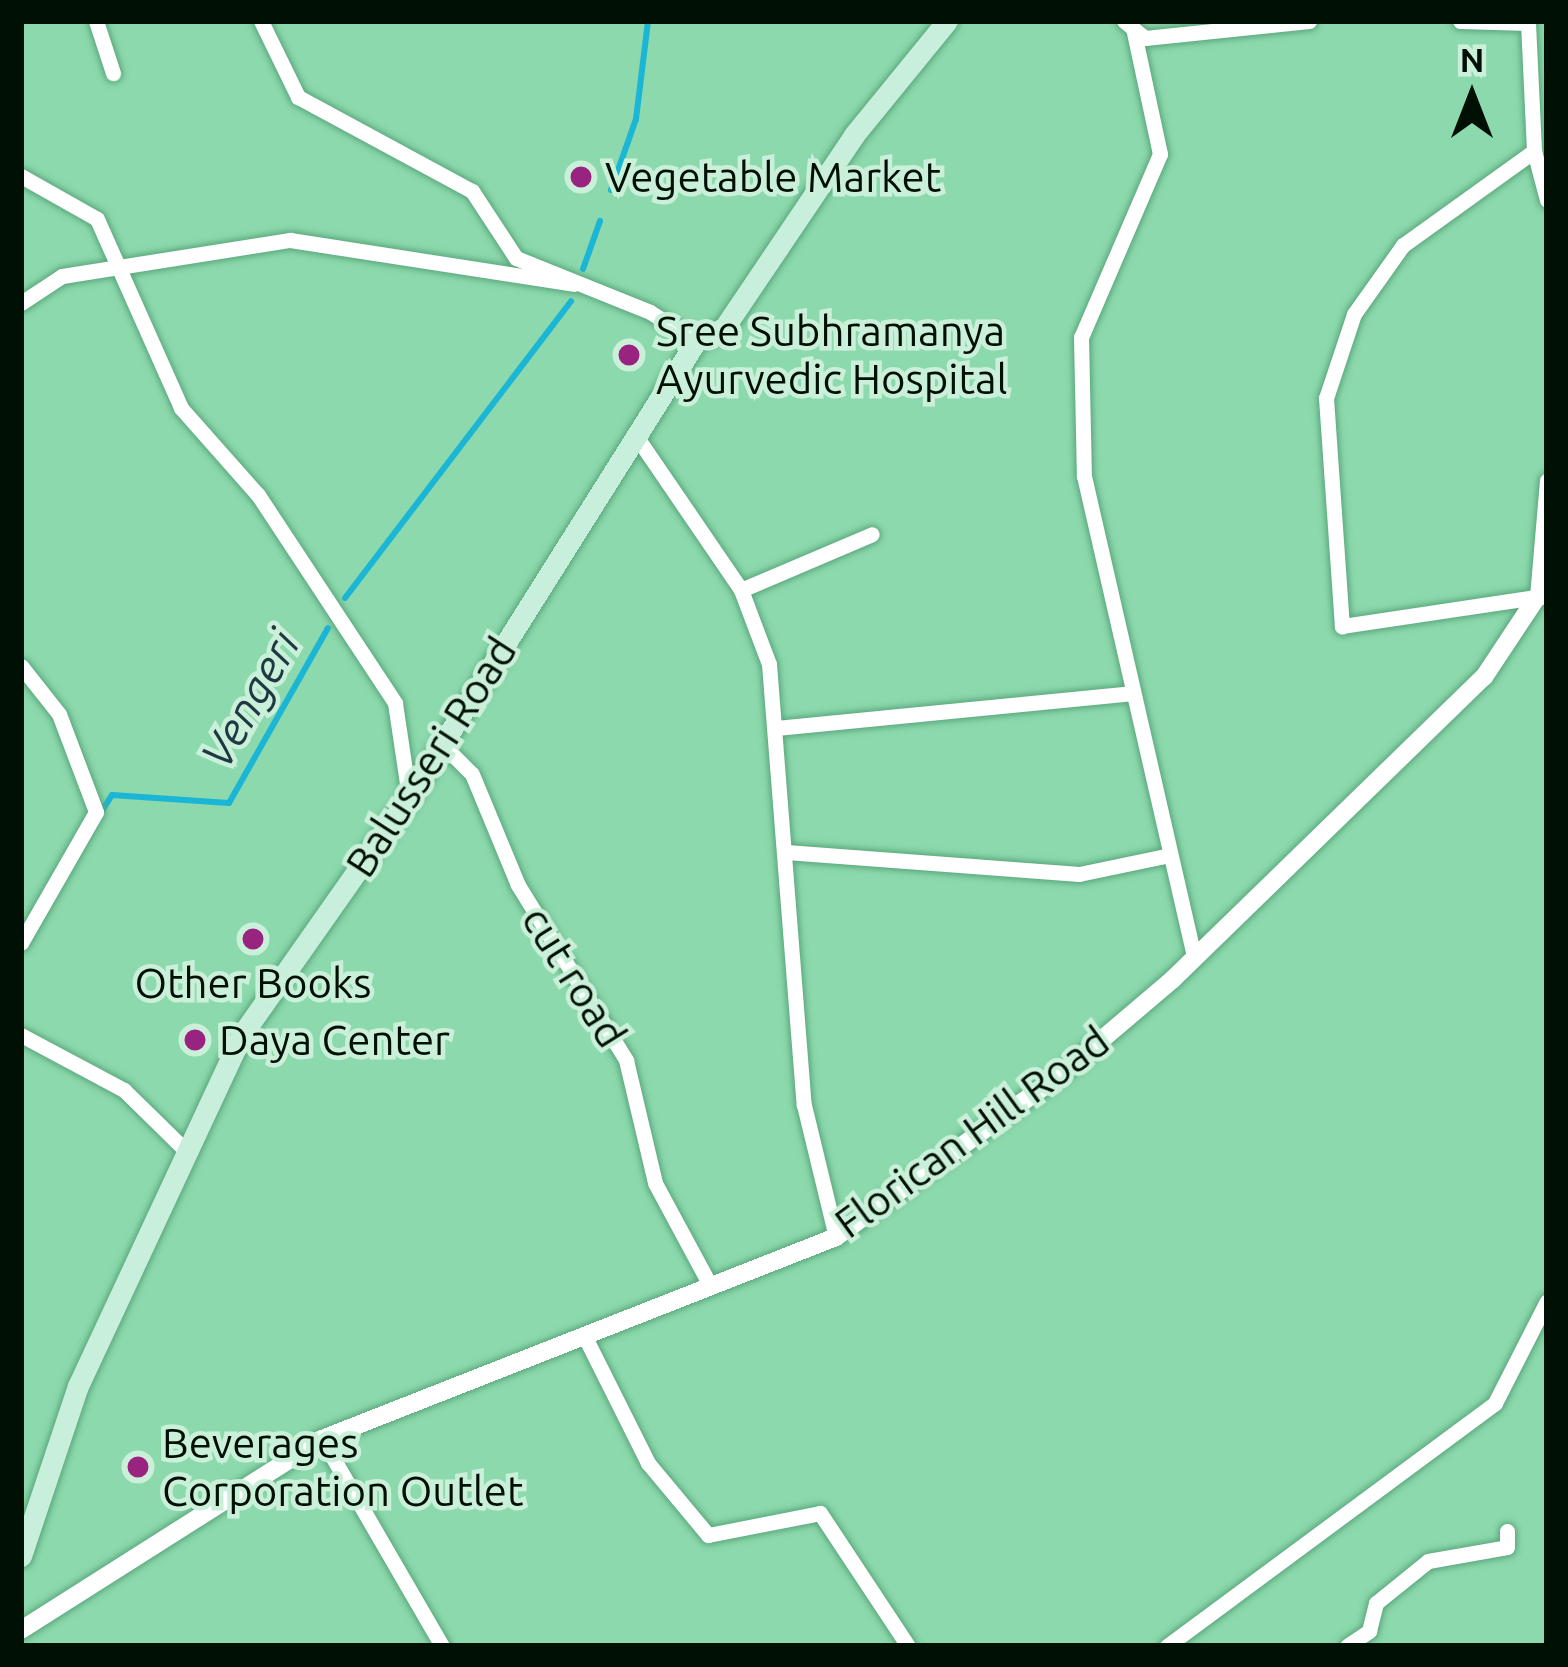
<!DOCTYPE html>
<html>
<head>
<meta charset="utf-8">
<style>
  body { margin:0 }
  #map { position:relative; width:1568px; height:1667px; overflow:hidden; background:#8cd9ad; font-family:Ubuntu,sans-serif }
  div>[style] { position:absolute }
  .stream>* { height:6px; margin:-3px; padding:0 3px; transform-origin:3px; border-radius:3px; background:#1bb5d6 }
  .roads { filter:drop-shadow(0 0 3px #5aa77c) drop-shadow(0 0 3px #5aa77c) }
  .minor>* { height:15px; margin:-7.5px; padding:0 7.5px; transform-origin:7.5px; border-radius:7.5px; background:#fff }
  .tertiary>* { height:18px; margin:-9px; padding:0 9px; transform-origin:9px; border-radius:9px; background:#fff }
  .secondary>* { height:21px; margin:-10.5px; padding:0 10.5px; transform-origin:10.5px; border-radius:10.5px; background:#c8efdc }
  .dots>* { width:33px; height:33px; translate:-50% -50%; box-sizing:border-box; border:6px solid #cbf0d9; border-radius:50% }
  span { translate:-50% -50%; white-space:nowrap; text-align:center; line-height:1.15; -webkit-text-stroke:9px #cbf0d9; paint-order:stroke }
  .poi-label { font-size:42px; color:#001005 }
  .left { translate:0 -50%; text-align:left }
  .street-label { font-size:42px; color:#001005 }
  .water-label { font-size:45px; color:#1d3941; font-style:italic }
  .frame { position:absolute; inset:0; border:24px solid #001005; pointer-events:none }
  .north { position:absolute; left:1412px; top:36px; width:120px; height:120px; -webkit-text-stroke:9px #cbf0d9; paint-order:stroke; rotate:0deg; font-size:33px; font-weight:700; line-height:48px; text-align:center; color:#001005 }
  .north::after { content:''; display:block; margin:auto; width:42px; height:54px; background:#001005; clip-path:polygon(50% 0,100% 100%,50% 72%,0 100%) }
</style>
</head>
<body>
<div id="map">
  <div class="stream">
    <div style="left:611px;top:190px;width:75px;rotate:-70.6deg"></div>
    <div style="left:636px;top:119px;width:99px;rotate:-83deg"></div>
    <div style="left:583px;top:269px;width:51px;rotate:-70.5deg"></div>
    <div style="left:345px;top:598px;width:373px;rotate:-52.7deg"></div>
    <div style="left:100px;top:814px;width:22px;rotate:-58deg"></div>
    <div style="left:112px;top:795px;width:117px;rotate:3.9deg"></div>
    <div style="left:229px;top:803px;width:201px;rotate:-60.5deg"></div>
  </div>
  <div class="roads">
    <div class="minor">
      <div style="left:96px;top:21px;width:55px;rotate:71.9deg"></div>
      <div style="left:261px;top:21px;width:85px;rotate:64deg"></div>
      <div style="left:298px;top:97px;width:198px;rotate:28.4deg"></div>
      <div style="left:472px;top:191px;width:80px;rotate:56.7deg"></div>
      <div style="left:516px;top:258px;width:144px;rotate:21.9deg"></div>
      <div style="left:650px;top:312px;width:54px;rotate:32.2deg"></div>
      <div style="left:1124px;top:21px;width:27px;rotate:39deg"></div>
      <div style="left:1145px;top:38px;width:165px;rotate:-5.9deg"></div>
      <div style="left:1460px;top:21px;width:68px;rotate:1.7deg"></div>
      <div style="left:1528px;top:23px;width:128px;rotate:87.3deg"></div>
      <div style="left:1534px;top:151px;width:51px;rotate:75.1deg"></div>
      <div style="left:1133px;top:28px;width:129px;rotate:77.9deg"></div>
      <div style="left:1160px;top:154px;width:199px;rotate:113.3deg"></div>
      <div style="left:1081px;top:337px;width:139px;rotate:88.8deg"></div>
      <div style="left:1084px;top:476px;width:494px;rotate:77.1deg"></div>
      <div style="left:1534px;top:151px;width:161px;rotate:144.3deg"></div>
      <div style="left:1403px;top:245px;width:85px;rotate:125.4deg"></div>
      <div style="left:1354px;top:314px;width:89px;rotate:108.4deg"></div>
      <div style="left:1326px;top:398px;width:229px;rotate:86deg"></div>
      <div style="left:1342px;top:626px;width:197px;rotate:-8.5deg"></div>
      <div style="left:1537px;top:597px;width:117px;rotate:-85.1deg"></div>
      <div style="left:21px;top:176px;width:87px;rotate:29.5deg"></div>
      <div style="left:97px;top:219px;width:207px;rotate:66deg"></div>
      <div style="left:181px;top:408px;width:116px;rotate:48.5deg"></div>
      <div style="left:258px;top:495px;width:249px;rotate:56.6deg"></div>
      <div style="left:395px;top:703px;width:95px;rotate:81.5deg"></div>
      <div style="left:21px;top:303px;width:49px;rotate:-33.4deg"></div>
      <div style="left:62px;top:276px;width:231px;rotate:-9deg"></div>
      <div style="left:290px;top:240px;width:287px;rotate:8.8deg"></div>
      <div style="left:636px;top:436px;width:186px;rotate:55.7deg"></div>
      <div style="left:741px;top:590px;width:79px;rotate:69.3deg"></div>
      <div style="left:769px;top:664px;width:442px;rotate:85.5deg"></div>
      <div style="left:804px;top:1105px;width:136px;rotate:76.4deg"></div>
      <div style="left:741px;top:590px;width:142px;rotate:-23.1deg"></div>
      <div style="left:21px;top:666px;width:61px;rotate:51.6deg"></div>
      <div style="left:59px;top:714px;width:105px;rotate:69.3deg"></div>
      <div style="left:96px;top:812px;width:151px;rotate:119.8deg"></div>
      <div style="left:776px;top:728px;width:357px;rotate:-5.6deg"></div>
      <div style="left:442px;top:744px;width:42px;rotate:45deg"></div>
      <div style="left:472px;top:774px;width:120px;rotate:67.5deg"></div>
      <div style="left:518px;top:885px;width:206px;rotate:58.3deg"></div>
      <div style="left:626px;top:1060px;width:126px;rotate:76.7deg"></div>
      <div style="left:655px;top:1183px;width:118px;rotate:61.7deg"></div>
      <div style="left:786px;top:852px;width:294px;rotate:4.3deg"></div>
      <div style="left:1079px;top:874px;width:93px;rotate:-11.8deg"></div>
      <div style="left:21px;top:1035px;width:117px;rotate:28.1deg"></div>
      <div style="left:124px;top:1090px;width:88px;rotate:44.5deg"></div>
      <div style="left:585px;top:1337px;width:141px;rotate:63.4deg"></div>
      <div style="left:648px;top:1463px;width:94px;rotate:50.2deg"></div>
      <div style="left:708px;top:1535px;width:114px;rotate:-11.1deg"></div>
      <div style="left:820px;top:1513px;width:159px;rotate:56.5deg"></div>
      <div style="left:322px;top:1439px;width:239px;rotate:59.9deg"></div>
      <div style="left:1167px;top:1646px;width:408px;rotate:-36.5deg"></div>
      <div style="left:1495px;top:1403px;width:114px;rotate:-63deg"></div>
      <div style="left:1347px;top:1646px;width:27px;rotate:-34deg"></div>
      <div style="left:1369px;top:1631px;width:29px;rotate:-76deg"></div>
      <div style="left:1376px;top:1603px;width:67px;rotate:-38.9deg"></div>
      <div style="left:1428px;top:1561px;width:80px;rotate:-10deg"></div>
      <div style="left:1507px;top:1547px;width:16px;rotate:-90deg"></div>
    </div>
    <div class="tertiary">
      <div style="left:21px;top:1630px;width:356px;rotate:-32.4deg"></div>
      <div style="left:322px;top:1439px;width:552px;rotate:-21.45deg"></div>
      <div style="left:836px;top:1237px;width:276px;rotate:-35.9deg"></div>
      <div style="left:1060px;top:1075px;width:148px;rotate:-40.3deg"></div>
      <div style="left:1173px;top:979px;width:434px;rotate:-44.2deg"></div>
      <div style="left:1484px;top:677px;width:96px;rotate:-56.5deg"></div>
      <div style="left:1537px;top:597px;width:10px;rotate:-11deg"></div>
    </div>
    <div class="secondary">
      <div style="left:21px;top:1556px;width:179px;rotate:-71.5deg"></div>
      <div style="left:78px;top:1386px;width:386px;rotate:-65deg"></div>
      <div style="left:241px;top:1036px;width:292px;rotate:-54.9deg"></div>
      <div style="left:409px;top:797px;width:539px;rotate:-57.81deg"></div>
      <div style="left:696px;top:341px;width:31px;rotate:-25deg"></div>
      <div style="left:724px;top:328px;width:233px;rotate:-56deg"></div>
      <div style="left:854px;top:135px;width:147px;rotate:-50.8deg"></div>
    </div>
  </div>
  <div class="dots">
    <div style="left:581px;top:177px;background:#992480"></div>
    <div style="left:629px;top:355px;background:#992480"></div>
    <div style="left:253px;top:939px;background:#992480"></div>
    <div style="left:195px;top:1040px;background:#992480"></div>
    <div style="left:138px;top:1467px;background:#992480"></div>
  </div>
  <div class="poi-label">
    <span class="left" style="left:605px;top:177px">Vegetable Market</span>
    <span class="left" style="left:656px;top:355px">Sree Subhramanya<br>Ayurvedic Hospital</span>
    <span style="left:253px;top:983px">Other Books</span>
    <span class="left" style="left:219px;top:1040px">Daya Center</span>
    <span class="left" style="left:162px;top:1467px">Beverages<br>Corporation Outlet</span>
  </div>
  <div class="street-label">
    <span style="left:431px;top:757px;rotate:-57deg">Balusseri Road</span>
    <span style="left:574px;top:977px;rotate:58deg">cut road</span>
    <span style="left:972px;top:1132px;rotate:-36deg">Florican Hill Road</span>
  </div>
  <div class="water-label">
    <span style="left:250px;top:699px;rotate:-60deg">Vengeri</span>
  </div>
  <div class="frame"></div>
  <div class="north">N</div>
</div>
</body>
</html>
